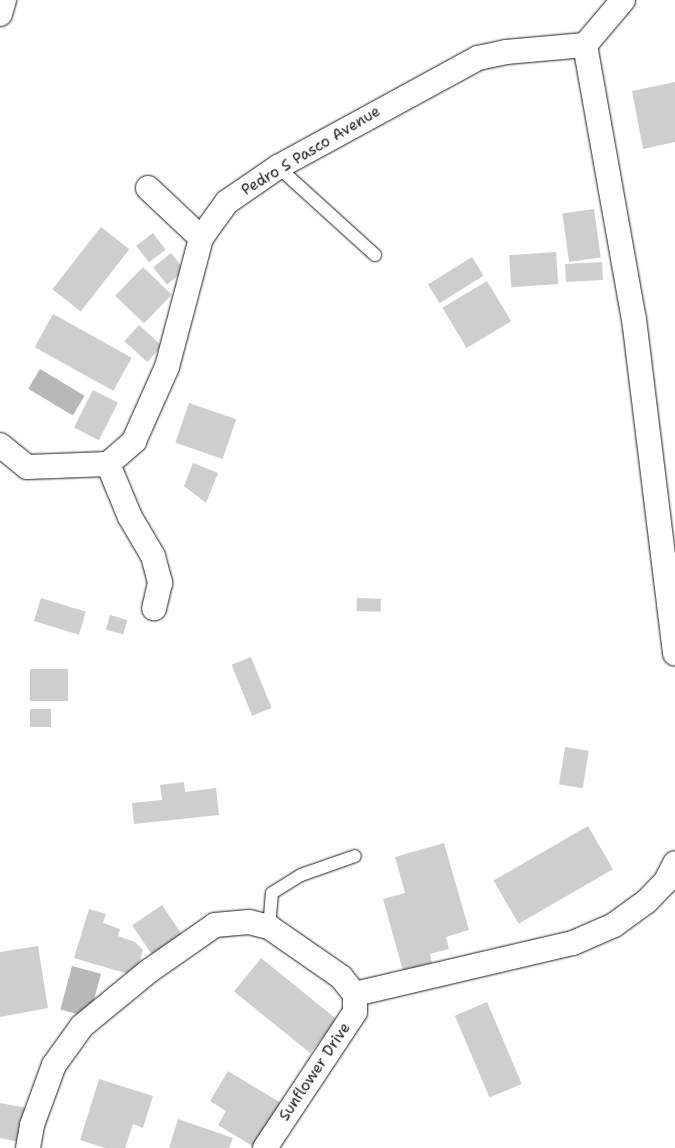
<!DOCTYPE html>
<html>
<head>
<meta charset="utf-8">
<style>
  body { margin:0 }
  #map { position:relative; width:675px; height:1148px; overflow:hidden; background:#fff; font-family:"Shantell Sans",sans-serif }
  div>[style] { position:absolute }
  .water>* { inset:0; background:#b8b8b8; transform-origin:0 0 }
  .building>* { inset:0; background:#cecece; transform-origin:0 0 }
  .roads { filter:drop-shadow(0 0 1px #1c1c1c) drop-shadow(0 0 1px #1c1c1c) }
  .lane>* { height:12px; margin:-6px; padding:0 6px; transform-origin:6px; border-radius:6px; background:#fff }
  .street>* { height:24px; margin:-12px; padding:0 12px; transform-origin:12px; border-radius:12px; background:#fff }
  span { translate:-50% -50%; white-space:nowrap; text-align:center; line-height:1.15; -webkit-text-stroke:4px #fff; paint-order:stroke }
  .street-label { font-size:15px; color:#1c1c1c }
</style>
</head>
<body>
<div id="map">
  <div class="water">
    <div style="left:40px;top:369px;width:52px;height:23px;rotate:31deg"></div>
    <div style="left:72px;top:966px;width:30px;height:45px;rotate:15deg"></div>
  </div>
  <div class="building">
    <div style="clip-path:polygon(675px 82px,675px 142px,643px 149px,632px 91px)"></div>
    <div style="left:594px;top:209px;width:49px;height:32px;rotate:82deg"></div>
    <div style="left:101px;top:227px;width:36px;height:79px;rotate:38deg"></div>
    <div style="left:153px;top:233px;width:21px;height:21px;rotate:53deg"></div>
    <div style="left:556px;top:252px;width:32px;height:47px;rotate:86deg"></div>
    <div style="left:171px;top:253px;width:22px;height:23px;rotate:51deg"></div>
    <div style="left:472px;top:257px;width:22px;height:52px;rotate:58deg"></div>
    <div style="left:602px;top:262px;width:18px;height:37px;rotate:87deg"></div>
    <div style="left:143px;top:267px;width:40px;height:40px;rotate:44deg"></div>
    <div style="left:487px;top:281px;width:47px;height:52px;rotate:59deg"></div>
    <div style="left:53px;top:314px;width:90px;height:38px;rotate:29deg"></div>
    <div style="left:139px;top:325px;width:31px;height:22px;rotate:42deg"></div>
    <div style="left:93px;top:390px;width:28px;height:42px;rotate:27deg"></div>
    <div style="left:189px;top:403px;width:50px;height:42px;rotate:19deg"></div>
    <div style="clip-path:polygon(193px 463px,218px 473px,206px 503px,184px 486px)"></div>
    <div style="left:41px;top:598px;width:47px;height:24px;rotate:17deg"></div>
    <div style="left:357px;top:598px;width:24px;height:13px;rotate:2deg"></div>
    <div style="left:110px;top:615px;width:18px;height:15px;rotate:16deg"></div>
    <div style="left:251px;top:657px;width:55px;height:21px;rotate:68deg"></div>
    <div style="left:30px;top:669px;width:38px;height:32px"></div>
    <div style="left:30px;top:709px;width:21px;height:18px"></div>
    <div style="left:565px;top:747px;width:24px;height:38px;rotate:9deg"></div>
    <div style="clip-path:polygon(184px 782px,185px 792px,216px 788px,219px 815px,134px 824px,132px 803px,162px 800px,160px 785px)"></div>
    <div style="left:588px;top:826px;width:50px;height:109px;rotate:60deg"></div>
    <div style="clip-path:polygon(444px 843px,469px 930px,446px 937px,449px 949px,430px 954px,432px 963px,403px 971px,383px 899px,405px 893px,395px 857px)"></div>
    <div style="left:162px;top:905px;width:42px;height:36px;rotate:56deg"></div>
    <div style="clip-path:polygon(89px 909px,106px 914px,103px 923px,120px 929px,118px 936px,135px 942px,143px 950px,135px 976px,74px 958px)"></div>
    <div style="clip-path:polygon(38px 946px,48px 1008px,0 1017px,0 952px)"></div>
    <div style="left:261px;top:958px;width:98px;height:43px;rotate:39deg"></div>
    <div style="left:487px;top:1002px;width:89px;height:35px;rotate:67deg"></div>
    <div style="clip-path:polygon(228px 1071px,281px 1103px,254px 1147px,218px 1125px,226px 1111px,210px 1101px)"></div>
    <div style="clip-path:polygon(99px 1079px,153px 1096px,143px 1128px,133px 1124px,125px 1148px,105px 1148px,80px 1140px)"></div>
    <div style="clip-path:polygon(0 1103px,27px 1108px,19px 1142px,0 1138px)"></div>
    <div style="clip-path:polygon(178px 1119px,233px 1138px,229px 1148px,169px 1148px)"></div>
  </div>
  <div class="roads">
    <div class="lane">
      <div style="left:278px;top:167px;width:131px;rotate:42.2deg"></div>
      <div style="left:269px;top:927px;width:34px;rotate:-85deg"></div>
      <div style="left:272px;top:893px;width:34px;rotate:-32deg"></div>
      <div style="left:301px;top:875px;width:57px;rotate:-19.4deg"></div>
    </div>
    <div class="street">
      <div style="left:0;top:14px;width:15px;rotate:-74deg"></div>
      <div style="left:585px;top:45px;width:278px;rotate:79.9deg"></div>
      <div style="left:634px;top:319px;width:337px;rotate:83deg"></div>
      <div style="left:585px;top:45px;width:59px;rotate:-49.8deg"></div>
      <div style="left:148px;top:188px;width:73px;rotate:43.3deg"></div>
      <div style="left:0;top:445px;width:35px;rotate:39deg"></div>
      <div style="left:27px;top:467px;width:81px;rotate:-2.1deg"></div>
      <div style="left:108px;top:464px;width:35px;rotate:-41deg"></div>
      <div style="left:134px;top:441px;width:81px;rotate:-66deg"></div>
      <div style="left:167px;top:367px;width:133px;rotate:-75.2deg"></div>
      <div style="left:201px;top:238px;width:44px;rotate:-54.2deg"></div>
      <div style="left:227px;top:202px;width:62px;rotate:-34.5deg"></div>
      <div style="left:278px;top:167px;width:228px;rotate:-28.6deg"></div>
      <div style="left:478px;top:58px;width:29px;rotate:-12deg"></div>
      <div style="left:506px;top:52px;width:79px;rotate:-5.1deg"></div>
      <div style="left:108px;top:464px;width:57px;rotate:67.5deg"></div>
      <div style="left:130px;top:517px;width:45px;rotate:59.5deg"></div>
      <div style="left:153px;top:556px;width:28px;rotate:75deg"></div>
      <div style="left:160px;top:583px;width:26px;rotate:103deg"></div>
      <div style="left:355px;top:994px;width:224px;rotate:-13.2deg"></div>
      <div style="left:573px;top:943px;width:45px;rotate:-23.7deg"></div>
      <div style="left:614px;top:925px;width:39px;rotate:-36deg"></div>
      <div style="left:646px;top:902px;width:29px;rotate:-46deg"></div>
      <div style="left:666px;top:881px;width:20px;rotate:-63deg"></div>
      <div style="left:28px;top:1148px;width:23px;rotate:-80deg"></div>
      <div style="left:32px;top:1125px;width:64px;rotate:-69.9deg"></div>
      <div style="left:54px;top:1065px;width:48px;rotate:-54.3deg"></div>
      <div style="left:82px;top:1026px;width:87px;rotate:-39.4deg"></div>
      <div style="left:149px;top:971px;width:80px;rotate:-34.9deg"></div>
      <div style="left:215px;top:925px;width:34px;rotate:-5deg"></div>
      <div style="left:249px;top:922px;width:21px;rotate:14deg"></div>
      <div style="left:269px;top:927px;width:88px;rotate:34.8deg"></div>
      <div style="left:341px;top:977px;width:22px;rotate:51deg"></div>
      <div style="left:265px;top:1148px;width:163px;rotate:-56.5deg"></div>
      <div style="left:355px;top:1012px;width:18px;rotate:-90deg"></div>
    </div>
  </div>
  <div class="street-label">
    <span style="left:311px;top:151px;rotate:-31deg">Pedro S Pasco Avenue</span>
    <span style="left:315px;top:1072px;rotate:-56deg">Sunflower Drive</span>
  </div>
</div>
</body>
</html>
